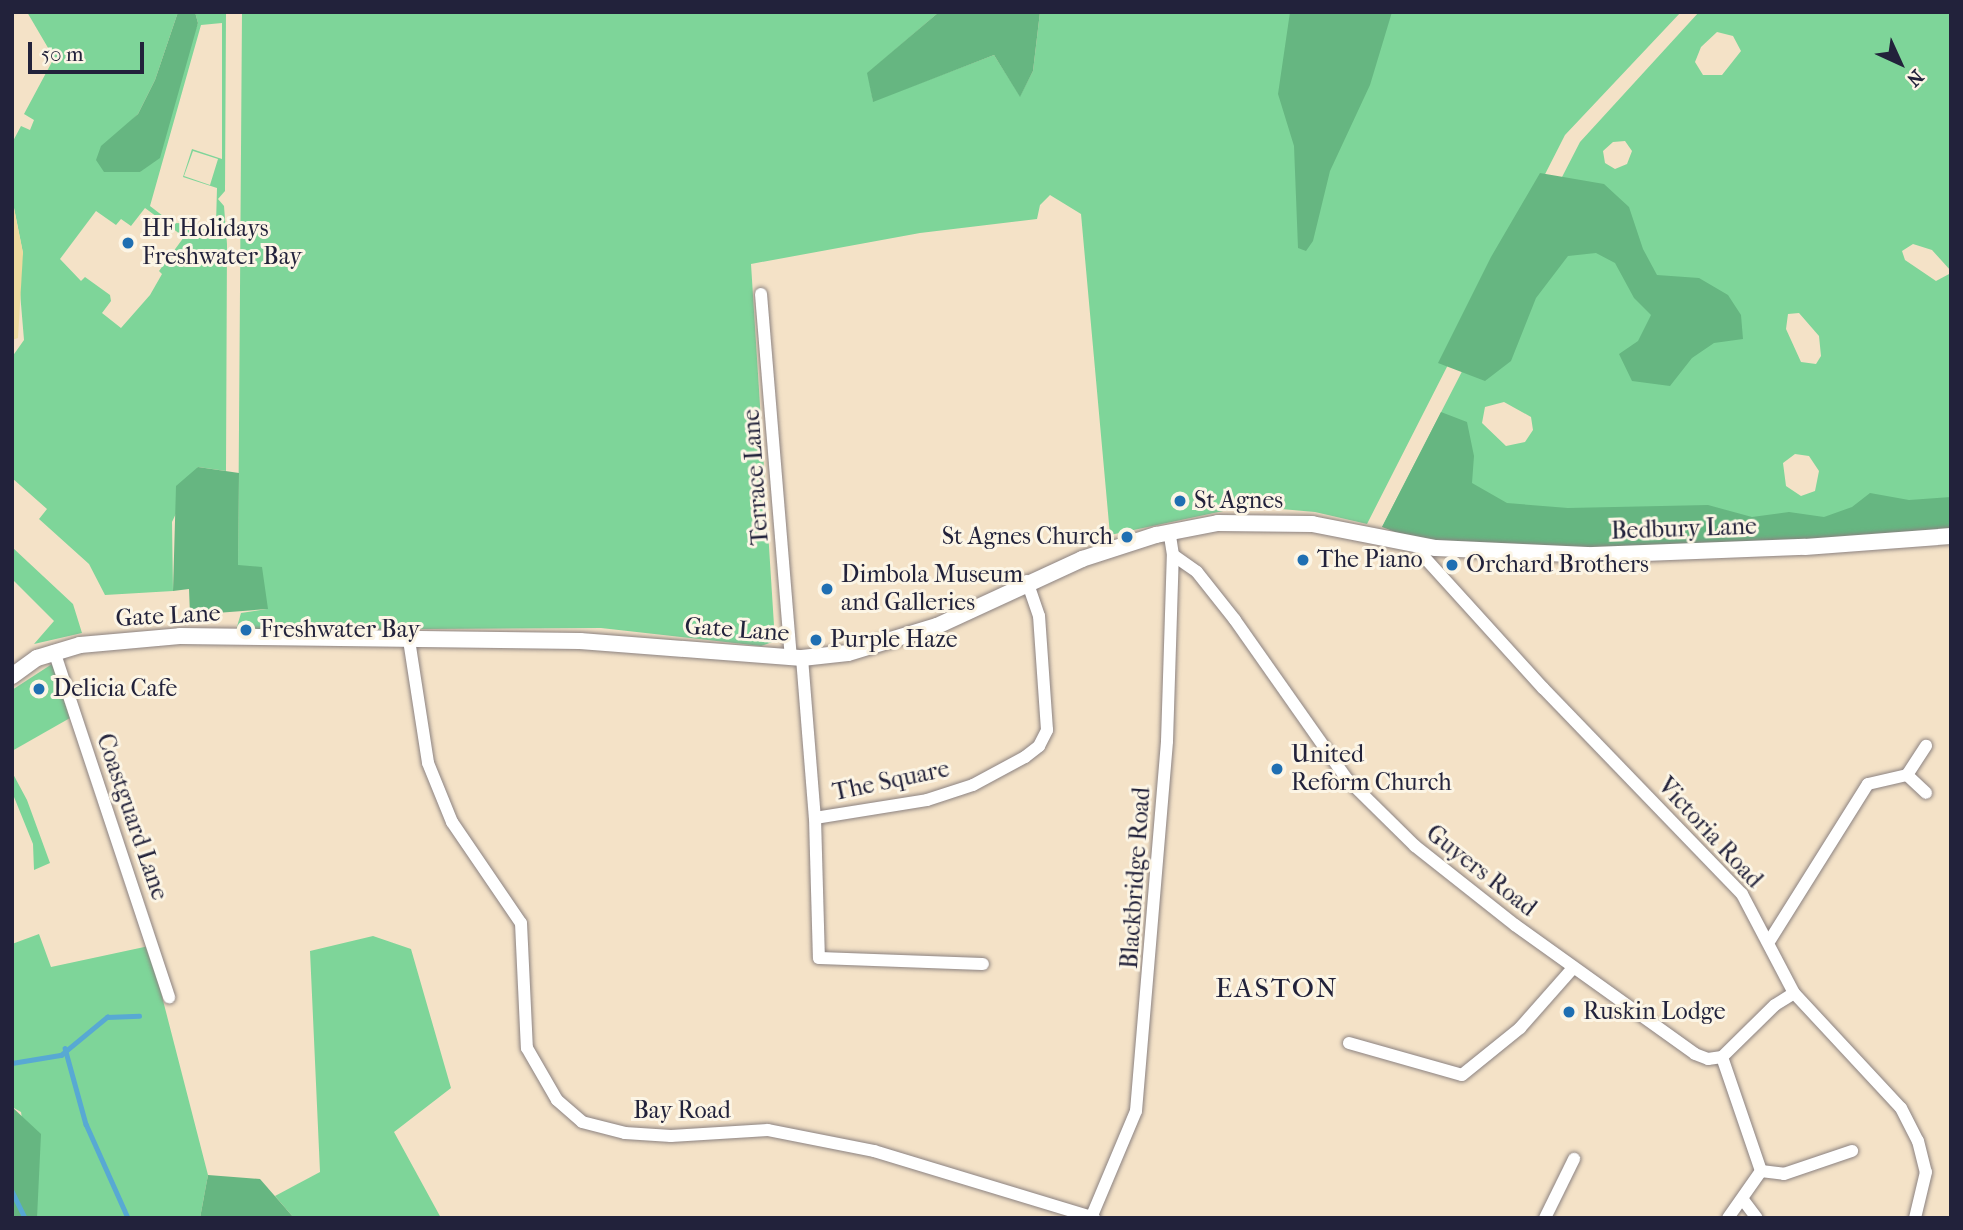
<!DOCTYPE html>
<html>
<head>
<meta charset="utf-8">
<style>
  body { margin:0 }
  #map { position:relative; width:1963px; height:1230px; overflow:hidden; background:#f4e2c7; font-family:"IM FELL French Canon",serif }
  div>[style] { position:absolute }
  .green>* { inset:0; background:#7ed599 }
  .forest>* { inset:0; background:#66b681 }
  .sand>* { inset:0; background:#eeda9e }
  .stream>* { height:4.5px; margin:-2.25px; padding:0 2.25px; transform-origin:2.25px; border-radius:2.25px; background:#58a9d3 }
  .roads { filter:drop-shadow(0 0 2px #8b8281) drop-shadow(0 0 2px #8b8281) }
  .minor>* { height:12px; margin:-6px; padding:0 6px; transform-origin:6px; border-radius:6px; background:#fff }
  .tertiary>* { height:16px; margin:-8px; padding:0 8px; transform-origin:8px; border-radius:8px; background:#fff }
  .dots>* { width:19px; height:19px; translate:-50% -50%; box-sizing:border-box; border:4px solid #fcf5e5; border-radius:50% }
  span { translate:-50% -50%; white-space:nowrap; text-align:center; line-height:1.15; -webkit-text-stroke:6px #fcf5e5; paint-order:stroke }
  .poi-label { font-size:24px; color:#22223b }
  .left { translate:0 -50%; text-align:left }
  .right { translate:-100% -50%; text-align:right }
  .street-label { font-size:24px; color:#22223b }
  .quarter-label { font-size:28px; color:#22223b; letter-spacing:2px }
  .frame { position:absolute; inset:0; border:14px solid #22223b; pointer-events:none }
  .north { position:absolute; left:1865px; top:28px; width:70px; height:70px; -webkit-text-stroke:5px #fcf5e5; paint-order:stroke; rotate:135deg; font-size:19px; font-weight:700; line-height:28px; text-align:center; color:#22223b }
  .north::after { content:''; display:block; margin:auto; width:24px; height:32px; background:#22223b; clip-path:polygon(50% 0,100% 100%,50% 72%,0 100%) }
  .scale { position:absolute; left:28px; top:42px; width:116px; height:32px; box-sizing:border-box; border:4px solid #22223b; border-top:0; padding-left:9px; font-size:21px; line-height:24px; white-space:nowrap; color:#22223b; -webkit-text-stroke:5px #fcf5e5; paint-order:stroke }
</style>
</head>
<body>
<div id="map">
  <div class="green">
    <div style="clip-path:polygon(evenodd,27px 12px,178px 12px,155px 80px,138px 114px,121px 131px,104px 172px,140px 172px,198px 23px,195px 12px,226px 12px,225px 191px,218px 199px,224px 206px,227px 244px,226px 471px,198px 467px,172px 522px,173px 591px,105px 595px,89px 564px,39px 519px,47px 509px,12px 478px,12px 357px,24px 340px,18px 268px,23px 253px,12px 198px,12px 143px,21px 126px,30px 130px,34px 120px,24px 114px,54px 58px,27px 12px,222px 23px,222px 159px,192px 149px,183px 177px,217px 188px,216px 224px,172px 223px,150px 206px,201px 25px,222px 23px,27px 12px,193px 151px,218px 159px,210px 185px,184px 176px,193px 151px,27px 12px,145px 208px,184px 237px,159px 271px,162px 274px,150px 295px,121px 328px,102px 313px,111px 301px,110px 295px,85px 277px,81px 281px,60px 259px,96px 211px,116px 225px,121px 219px,131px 226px,145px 208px)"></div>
    <div style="clip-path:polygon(242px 12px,939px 12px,868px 73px,873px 101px,994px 55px,1020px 96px,1033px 71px,1040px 12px,1681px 12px,1565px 135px,1367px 524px,1315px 512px,1247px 506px,1110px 535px,1081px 214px,1050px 195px,1040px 205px,1037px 219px,920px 233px,751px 264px,775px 641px,761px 646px,601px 628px,236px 630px,241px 613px,267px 609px,238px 566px)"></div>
    <div style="clip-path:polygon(evenodd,1699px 12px,1951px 12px,1951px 271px,1932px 250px,1913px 244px,1902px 251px,1905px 260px,1936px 281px,1951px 273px,1951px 531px,1382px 527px,1580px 142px,1699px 12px,1717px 32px,1733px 36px,1741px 51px,1722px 75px,1703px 75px,1695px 62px,1701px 47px,1717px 32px,1699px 12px,1625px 141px,1632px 151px,1627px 164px,1615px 169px,1605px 163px,1603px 151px,1613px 142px,1625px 141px,1699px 12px,1799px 313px,1819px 336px,1821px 356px,1816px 364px,1801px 362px,1786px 329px,1788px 314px,1799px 313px,1699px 12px,1504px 402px,1531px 417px,1533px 430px,1525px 442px,1506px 446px,1482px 423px,1485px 407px,1504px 402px,1699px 12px,1795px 454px,1809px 456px,1819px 471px,1815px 491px,1801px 496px,1786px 486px,1783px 463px,1795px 454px)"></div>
    <div style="clip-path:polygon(13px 548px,73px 604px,82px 633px,34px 644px,54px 621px,12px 579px)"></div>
    <div style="clip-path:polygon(52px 664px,70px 718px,12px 751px,12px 690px)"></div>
    <div style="clip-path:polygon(12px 772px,27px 800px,50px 863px,34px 870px,33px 844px,12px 792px)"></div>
    <div style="clip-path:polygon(39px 934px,51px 967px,149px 946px,208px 1175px,200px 1218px,37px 1218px,21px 1112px,12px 1107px,12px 944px)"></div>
    <div style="clip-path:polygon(373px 936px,411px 949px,451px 1088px,394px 1132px,441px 1218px,294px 1218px,275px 1196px,320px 1172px,310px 951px)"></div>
  </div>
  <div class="forest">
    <div style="clip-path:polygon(178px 12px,195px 12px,198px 23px,160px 158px,140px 172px,104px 172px,96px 160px,101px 146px,138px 114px,155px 80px)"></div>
    <div style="clip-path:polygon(939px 12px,1040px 12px,1033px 71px,1020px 97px,994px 55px,873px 102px,867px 73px)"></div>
    <div style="clip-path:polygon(1290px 12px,1392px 12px,1370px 85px,1330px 171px,1313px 241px,1306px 251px,1298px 248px,1294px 146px,1278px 94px)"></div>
    <div style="clip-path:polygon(1540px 173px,1604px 184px,1629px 207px,1643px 249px,1657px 275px,1699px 278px,1728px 295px,1741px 315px,1743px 339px,1714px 343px,1692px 358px,1670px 386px,1632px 381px,1619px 354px,1638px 341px,1651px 315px,1634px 298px,1615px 263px,1596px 253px,1568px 256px,1536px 298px,1511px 361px,1485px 381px,1438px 363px,1491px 257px)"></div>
    <div style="clip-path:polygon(1441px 412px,1467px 422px,1474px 456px,1472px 483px,1507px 503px,1568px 508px,1708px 505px,1752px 517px,1789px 512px,1824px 517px,1852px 507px,1870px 493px,1909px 500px,1951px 497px,1951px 531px,1635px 550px,1419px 541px,1382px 527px)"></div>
    <div style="clip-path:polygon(198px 467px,239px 473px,238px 565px,262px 567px,268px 609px,190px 615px,189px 589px,173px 591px,176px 486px)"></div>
    <div style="clip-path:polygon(12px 1107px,41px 1134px,37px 1218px,12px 1218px)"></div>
    <div style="clip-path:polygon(208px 1175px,260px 1179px,294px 1218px,200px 1218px)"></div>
  </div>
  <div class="sand">
    <div style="clip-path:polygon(12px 198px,23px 253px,18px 338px,12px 340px)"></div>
  </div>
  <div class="stream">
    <div style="left:65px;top:1048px;width:79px;rotate:74.6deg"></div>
    <div style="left:86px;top:1124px;width:103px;rotate:65.9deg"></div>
    <div style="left:12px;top:1063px;width:50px;rotate:-9.3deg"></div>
    <div style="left:61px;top:1055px;width:60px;rotate:-39.6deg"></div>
    <div style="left:107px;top:1017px;width:32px;rotate:-2deg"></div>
    <div style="left:12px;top:1191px;width:30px;rotate:64deg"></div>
  </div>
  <div class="roads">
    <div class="minor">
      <div style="left:761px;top:294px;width:364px;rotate:85.3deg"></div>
      <div style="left:1419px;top:546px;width:13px;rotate:63deg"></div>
      <div style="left:1425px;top:558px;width:176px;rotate:47.8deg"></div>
      <div style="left:1543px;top:688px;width:286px;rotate:46deg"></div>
      <div style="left:1742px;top:894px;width:112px;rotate:62.3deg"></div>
      <div style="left:1794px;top:993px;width:157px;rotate:47.1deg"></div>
      <div style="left:1901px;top:1108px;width:37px;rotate:63deg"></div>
      <div style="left:1918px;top:1141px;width:32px;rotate:76deg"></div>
      <div style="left:1926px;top:1172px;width:47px;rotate:103.4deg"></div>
      <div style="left:1173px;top:555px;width:29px;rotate:35deg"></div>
      <div style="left:1197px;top:572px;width:61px;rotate:51.6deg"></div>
      <div style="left:1235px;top:620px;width:193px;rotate:54.9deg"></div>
      <div style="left:1346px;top:778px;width:97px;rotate:44.6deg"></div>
      <div style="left:1415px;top:846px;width:127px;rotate:38.3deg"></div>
      <div style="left:1515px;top:925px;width:221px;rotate:35.6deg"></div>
      <div style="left:1695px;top:1054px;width:14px;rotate:21deg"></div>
      <div style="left:1708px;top:1059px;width:14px;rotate:-8deg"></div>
      <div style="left:1722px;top:1057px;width:74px;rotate:-44.5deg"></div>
      <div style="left:1775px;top:1005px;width:22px;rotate:-32deg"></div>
      <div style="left:409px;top:640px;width:124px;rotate:81.2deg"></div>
      <div style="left:428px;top:763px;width:64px;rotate:67.9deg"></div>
      <div style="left:452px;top:822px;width:122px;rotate:55.7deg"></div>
      <div style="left:521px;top:923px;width:125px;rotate:87.3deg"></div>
      <div style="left:527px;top:1048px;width:60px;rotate:60deg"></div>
      <div style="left:557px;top:1100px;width:33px;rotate:41deg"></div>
      <div style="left:582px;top:1122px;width:44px;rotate:14.3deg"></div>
      <div style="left:625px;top:1133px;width:46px;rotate:3.7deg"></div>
      <div style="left:671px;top:1136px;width:97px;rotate:-3.5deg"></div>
      <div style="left:768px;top:1130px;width:108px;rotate:11.2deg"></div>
      <div style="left:874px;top:1151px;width:230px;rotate:16.9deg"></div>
      <div style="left:54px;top:651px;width:365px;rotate:71.6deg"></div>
      <div style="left:802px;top:658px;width:161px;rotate:85.4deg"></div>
      <div style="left:815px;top:818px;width:113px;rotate:-9.1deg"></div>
      <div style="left:927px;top:800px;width:48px;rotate:-18.1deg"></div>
      <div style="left:973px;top:785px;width:59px;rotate:-28.3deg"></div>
      <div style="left:1025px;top:757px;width:18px;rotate:-38deg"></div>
      <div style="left:1039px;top:746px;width:18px;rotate:-63deg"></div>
      <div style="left:1047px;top:730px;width:114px;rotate:-94deg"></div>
      <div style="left:1039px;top:616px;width:37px;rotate:-109deg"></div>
      <div style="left:1907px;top:775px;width:26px;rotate:43deg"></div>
      <div style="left:815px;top:818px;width:140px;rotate:88.4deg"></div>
      <div style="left:819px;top:958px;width:164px;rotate:2.1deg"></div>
      <div style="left:1770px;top:940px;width:184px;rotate:-57.9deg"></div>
      <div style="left:1868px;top:784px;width:40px;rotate:-13deg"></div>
      <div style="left:1907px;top:775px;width:35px;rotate:-57deg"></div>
      <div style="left:1349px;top:1043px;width:117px;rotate:15.8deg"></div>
      <div style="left:1462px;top:1075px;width:75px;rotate:-39deg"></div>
      <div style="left:1520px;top:1028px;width:80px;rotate:-48.5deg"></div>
      <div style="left:1722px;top:1057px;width:120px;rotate:71.1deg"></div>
      <div style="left:1761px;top:1171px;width:57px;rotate:125.1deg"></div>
      <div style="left:1761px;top:1171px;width:23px;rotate:7deg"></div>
      <div style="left:1784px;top:1174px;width:72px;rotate:-18.7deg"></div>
      <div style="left:1744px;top:1201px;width:21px;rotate:53deg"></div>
      <div style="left:1091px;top:1218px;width:116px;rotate:-67.2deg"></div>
      <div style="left:1136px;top:1111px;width:371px;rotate:-85.2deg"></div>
      <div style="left:1167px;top:741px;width:186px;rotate:-88.2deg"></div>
      <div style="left:1173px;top:555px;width:24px;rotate:-99deg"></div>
      <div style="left:1545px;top:1218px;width:66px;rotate:-63.8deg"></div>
    </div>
    <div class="tertiary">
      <div style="left:12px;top:676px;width:31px;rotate:-36deg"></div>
      <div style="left:37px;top:658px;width:45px;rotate:-16.8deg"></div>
      <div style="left:80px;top:645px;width:100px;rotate:-5.1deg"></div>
      <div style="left:180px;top:636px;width:400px;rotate:0.7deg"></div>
      <div style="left:580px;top:641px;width:223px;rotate:4.4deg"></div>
      <div style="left:802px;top:658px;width:46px;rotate:-6.2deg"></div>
      <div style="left:848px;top:653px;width:93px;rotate:-16.9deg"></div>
      <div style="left:937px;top:626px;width:160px;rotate:-24.8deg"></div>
      <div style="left:1082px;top:559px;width:78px;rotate:-18deg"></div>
      <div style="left:1156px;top:535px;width:63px;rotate:-11deg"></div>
      <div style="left:1218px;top:523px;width:94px;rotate:0.6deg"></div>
      <div style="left:1312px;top:524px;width:126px;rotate:11deg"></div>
      <div style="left:1436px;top:548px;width:157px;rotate:2.6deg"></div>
      <div style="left:1593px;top:555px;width:212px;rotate:-2.2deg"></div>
      <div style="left:1805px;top:547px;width:146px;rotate:-4.3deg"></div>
    </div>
  </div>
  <div class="dots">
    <div style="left:128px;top:243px;background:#1f6fb2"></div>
    <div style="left:1180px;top:501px;background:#1f6fb2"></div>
    <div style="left:1127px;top:537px;background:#1f6fb2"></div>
    <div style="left:1303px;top:560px;background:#1f6fb2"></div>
    <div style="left:1452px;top:565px;background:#1f6fb2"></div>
    <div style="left:827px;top:589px;background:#1f6fb2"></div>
    <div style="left:246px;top:630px;background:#1f6fb2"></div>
    <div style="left:816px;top:640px;background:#1f6fb2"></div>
    <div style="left:39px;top:689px;background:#1f6fb2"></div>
    <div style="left:1277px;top:769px;background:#1f6fb2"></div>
    <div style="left:1569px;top:1012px;background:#1f6fb2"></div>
  </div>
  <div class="poi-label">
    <span class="left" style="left:142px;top:243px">HF Holidays<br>Freshwater Bay</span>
    <span class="left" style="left:1194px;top:501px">St Agnes</span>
    <span class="right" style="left:1113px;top:537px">St Agnes Church</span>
    <span class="left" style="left:1317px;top:560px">The Piano</span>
    <span class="left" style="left:1466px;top:565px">Orchard Brothers</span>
    <span class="left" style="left:841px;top:589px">Dimbola Museum<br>and Galleries</span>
    <span class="left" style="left:260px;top:630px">Freshwater Bay</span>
    <span class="left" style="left:830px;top:640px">Purple Haze</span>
    <span class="left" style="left:53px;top:689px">Delicia Cafe</span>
    <span class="left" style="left:1291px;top:769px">United<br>Reform Church</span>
    <span class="left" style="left:1583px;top:1012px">Ruskin Lodge</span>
  </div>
  <div class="street-label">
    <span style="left:756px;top:477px;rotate:-94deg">Terrace Lane</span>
    <span style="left:1684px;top:529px;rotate:-2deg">Bedbury Lane</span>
    <span style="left:168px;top:616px;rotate:-3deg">Gate Lane</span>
    <span style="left:737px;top:630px;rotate:4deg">Gate Lane</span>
    <span style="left:891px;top:781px;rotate:-12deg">The Square</span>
    <span style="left:132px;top:817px;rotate:71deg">Coastguard Lane</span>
    <span style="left:1710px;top:833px;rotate:47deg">Victoria Road</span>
    <span style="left:1481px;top:871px;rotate:38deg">Guyers Road</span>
    <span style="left:1136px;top:878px;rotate:-86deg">Blackbridge Road</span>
    <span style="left:682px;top:1111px">Bay Road</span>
  </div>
  <div class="quarter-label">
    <span style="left:1277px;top:988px">EASTON</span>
  </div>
  <div class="frame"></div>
  <div class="north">N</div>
  <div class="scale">50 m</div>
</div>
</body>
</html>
